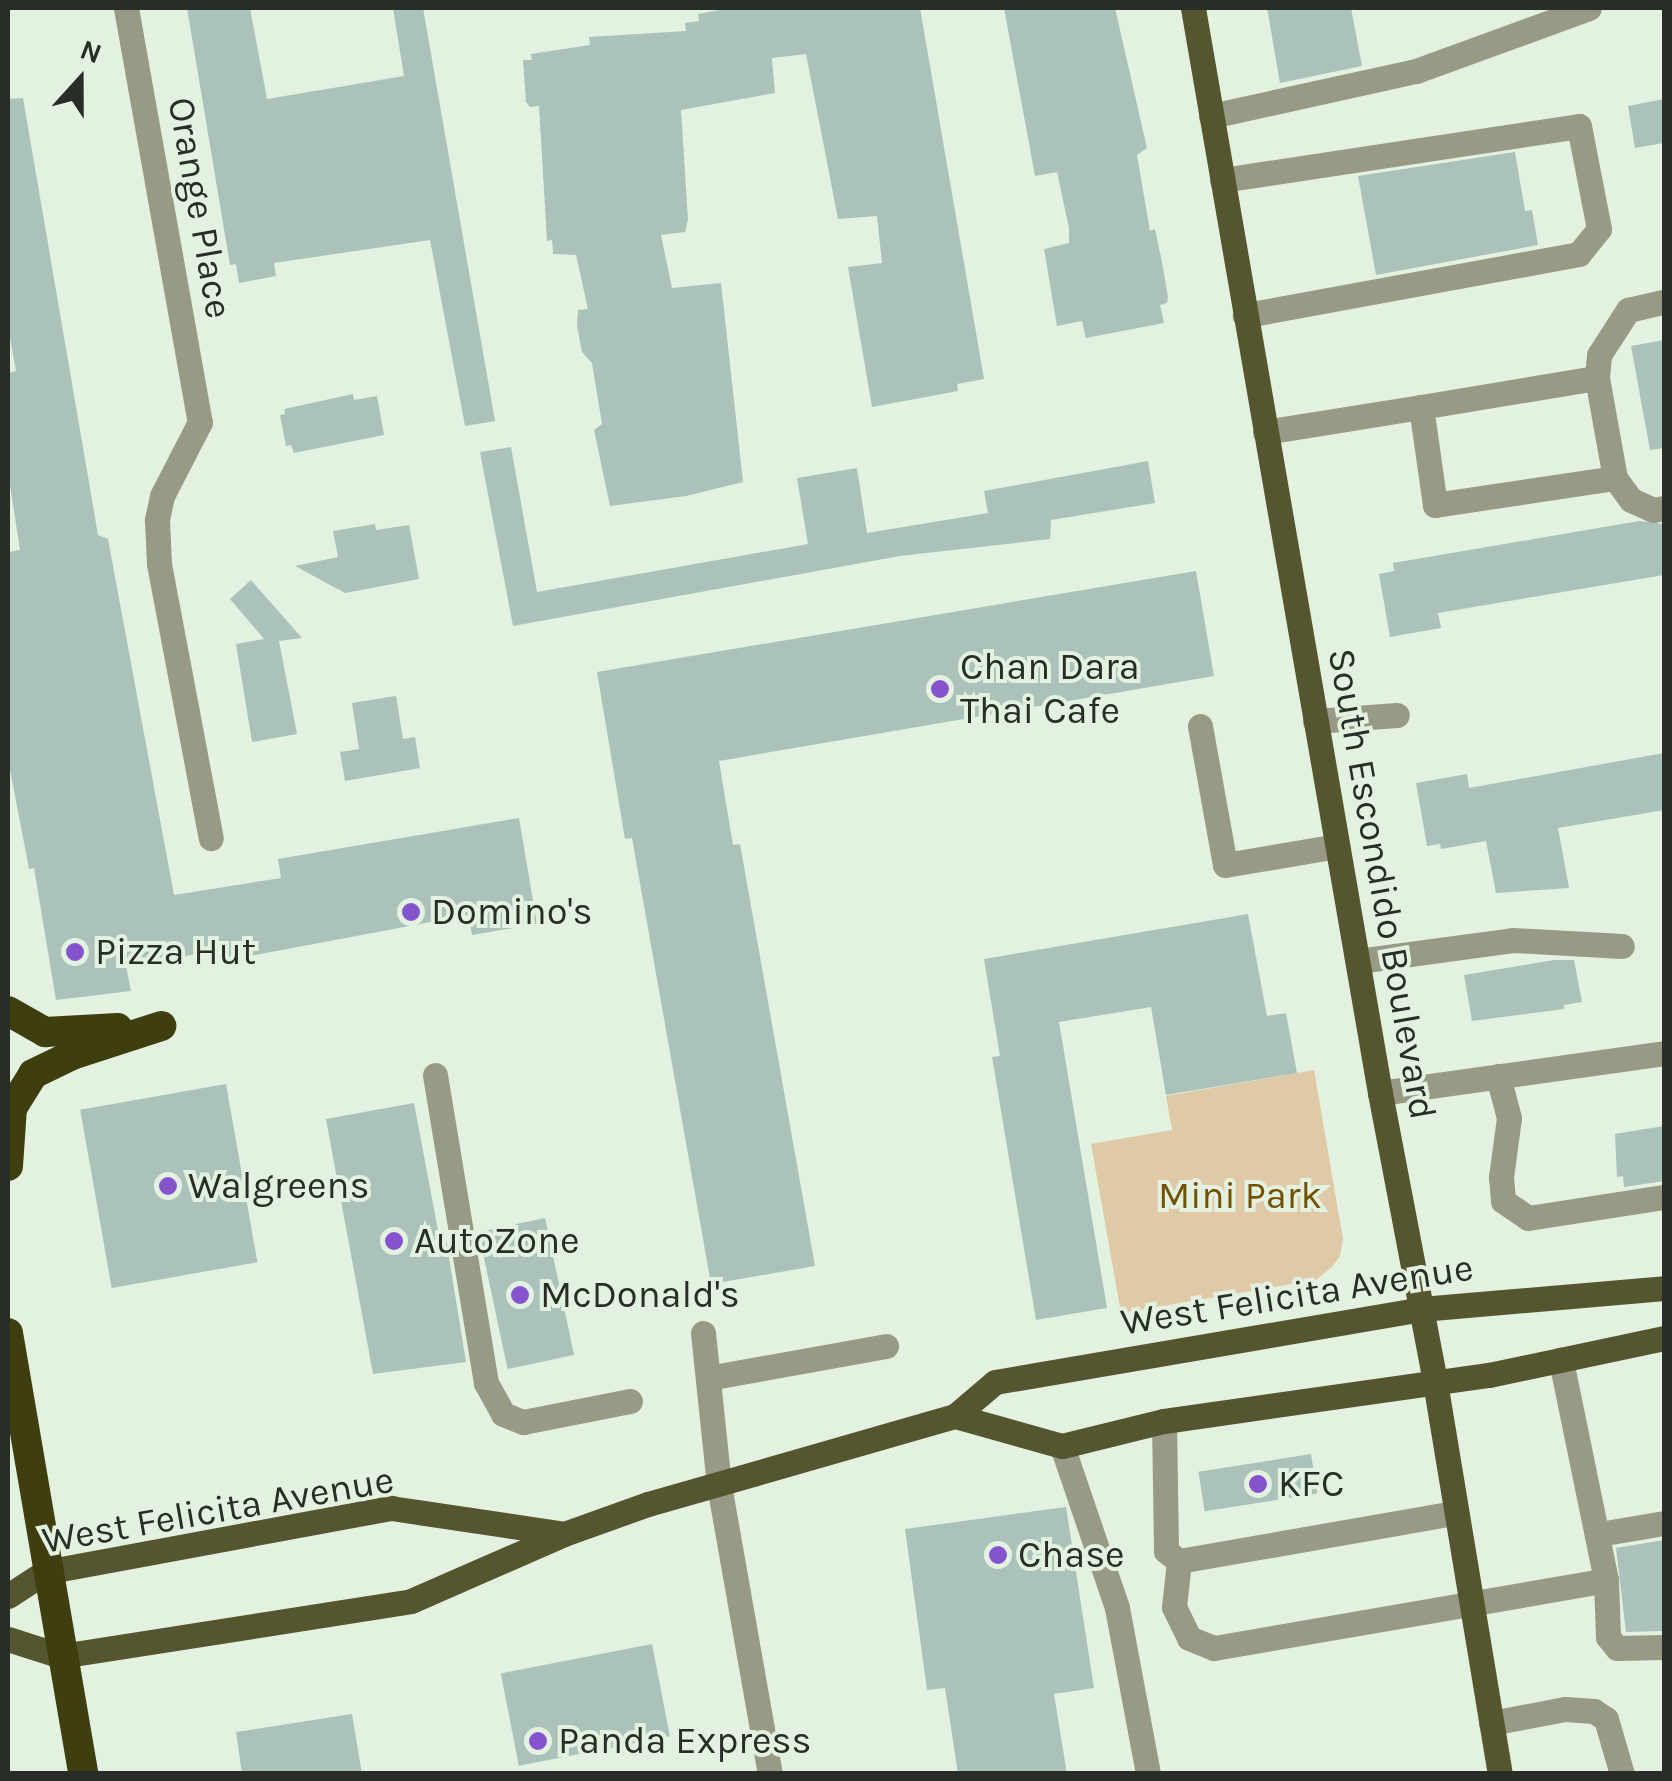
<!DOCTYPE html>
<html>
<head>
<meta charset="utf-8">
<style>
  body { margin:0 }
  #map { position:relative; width:1672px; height:1781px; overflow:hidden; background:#e3f2e0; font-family:Karla,sans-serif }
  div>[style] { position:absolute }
  .green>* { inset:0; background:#dfc9a7 }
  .building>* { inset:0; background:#aac2ba; transform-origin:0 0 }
  .minor>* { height:25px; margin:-12.5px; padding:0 12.5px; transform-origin:12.5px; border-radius:12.5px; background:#999a85 }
  .major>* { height:25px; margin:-12.5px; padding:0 12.5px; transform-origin:12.5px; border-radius:12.5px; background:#555630 }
  .highway>* { height:30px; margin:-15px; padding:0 15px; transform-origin:15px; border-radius:15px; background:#3e3e0f }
  .dots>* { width:28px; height:28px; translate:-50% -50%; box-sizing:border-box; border:5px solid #e3f2e0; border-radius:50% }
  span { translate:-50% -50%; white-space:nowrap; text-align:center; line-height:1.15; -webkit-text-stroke:8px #e3f2e0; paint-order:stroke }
  .street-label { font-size:38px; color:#282e27 }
  .poi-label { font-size:38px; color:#282e27 }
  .left { translate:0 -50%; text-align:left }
  .park-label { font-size:38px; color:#745000 }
  .frame { position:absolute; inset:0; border:10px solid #282e27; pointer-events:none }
  .north { position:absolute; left:30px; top:30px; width:100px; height:100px; -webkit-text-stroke:8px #e3f2e0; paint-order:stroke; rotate:21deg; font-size:28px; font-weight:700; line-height:40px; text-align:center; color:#282e27 }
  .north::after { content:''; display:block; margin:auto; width:35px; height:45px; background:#282e27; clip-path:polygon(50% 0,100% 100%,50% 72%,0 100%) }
</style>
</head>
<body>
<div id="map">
  <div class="green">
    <div style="clip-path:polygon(1314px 1070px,1343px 1239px,1340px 1256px,1332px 1267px,1316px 1280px,1121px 1313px,1091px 1144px,1172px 1130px,1166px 1096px)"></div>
  </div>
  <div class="building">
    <div style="clip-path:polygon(187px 8px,250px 8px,267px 99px,404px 76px,393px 8px,423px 8px,495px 421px,465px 426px,430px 240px,274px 263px,276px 276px,239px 283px,236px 264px,230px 265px)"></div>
    <div style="clip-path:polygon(731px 8px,920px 8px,984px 379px,957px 384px,958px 391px,872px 407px,848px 267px,882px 263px,877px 216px,838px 219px,806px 54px,772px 58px,775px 93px,681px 110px,688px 220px,685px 232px,661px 235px,672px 288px,721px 283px,743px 482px,686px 496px,610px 506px,594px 430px,602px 424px,592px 363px,582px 352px,577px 326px,578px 310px,588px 309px,576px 255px,553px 254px,552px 240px,547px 241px,539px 106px,530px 107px,526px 102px,523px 60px,532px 60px,531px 54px,590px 45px,589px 37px,686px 31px,685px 23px,699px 21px,698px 14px)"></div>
    <div style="clip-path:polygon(1004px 8px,1115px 8px,1147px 148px,1137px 155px,1150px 231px,1155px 229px,1162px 262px,1168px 297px,1167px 303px,1160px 305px,1164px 323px,1086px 338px,1082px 321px,1057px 326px,1044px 249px,1069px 243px,1069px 228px,1057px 172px,1035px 176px)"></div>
    <div style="clip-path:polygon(1267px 8px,1351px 8px,1362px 66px,1280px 83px)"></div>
    <div style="clip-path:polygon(23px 98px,98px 535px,108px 539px,174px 895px,281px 878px,278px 859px,519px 818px,537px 924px,472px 935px,468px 915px,213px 963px,210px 952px,126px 966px,131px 991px,56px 1000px,34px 868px,29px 869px,8px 759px,8px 552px,20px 550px,8px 472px,8px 373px,16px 371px,8px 327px,8px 99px)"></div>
    <div style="clip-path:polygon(1664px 99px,1664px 143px,1635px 148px,1628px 106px)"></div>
    <div style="clip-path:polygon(1515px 152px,1525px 211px,1532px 210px,1538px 245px,1376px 275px,1358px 176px)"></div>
    <div style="clip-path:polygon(1664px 340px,1664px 448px,1650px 450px,1631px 346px)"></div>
    <div style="clip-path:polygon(353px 394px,354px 400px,377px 396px,384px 435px,294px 453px,291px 445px,286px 446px,280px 415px,285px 414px,284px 409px)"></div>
    <div style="clip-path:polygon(511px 447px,537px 592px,808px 544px,797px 478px,857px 468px,867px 533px,988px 513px,984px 491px,1148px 461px,1155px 503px,1051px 520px,1050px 539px,900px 556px,513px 626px,480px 452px)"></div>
    <div style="clip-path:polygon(1639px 521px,1664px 524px,1664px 575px,1438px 613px,1441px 628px,1390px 637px,1379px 574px,1394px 571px,1393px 563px)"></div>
    <div style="clip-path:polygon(375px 524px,376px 530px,409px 525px,419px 579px,345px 593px,295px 566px,338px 557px,333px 531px)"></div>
    <div style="clip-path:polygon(1196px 571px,1214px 676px,719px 761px,733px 845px,740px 844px,815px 1266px,711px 1284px,632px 838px,625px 839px,597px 672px)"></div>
    <div style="clip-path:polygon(251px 580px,302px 638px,279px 641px,297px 734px,252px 742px,236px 644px,264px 639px,230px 599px)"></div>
    <div style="clip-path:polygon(396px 696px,403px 739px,415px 737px,420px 768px,345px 781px,340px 752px,359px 749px,352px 703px)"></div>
    <div style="clip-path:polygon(1664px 753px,1664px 810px,1558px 828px,1569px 888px,1496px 893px,1486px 841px,1441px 849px,1440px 844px,1427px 846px,1416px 783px,1467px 774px,1469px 788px)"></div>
    <div style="clip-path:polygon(1248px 914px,1267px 1016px,1286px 1013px,1297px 1073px,1166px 1095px,1151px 1007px,1059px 1022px,1107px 1308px,1036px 1320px,992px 1057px,1000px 1056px,984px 959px)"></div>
    <div style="clip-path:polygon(1554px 960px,1574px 960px,1582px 1002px,1564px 1005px,1564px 1009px,1472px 1021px,1464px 975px)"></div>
    <div style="left:226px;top:1084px;width:181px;height:148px;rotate:80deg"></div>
    <div style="clip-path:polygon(414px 1103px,440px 1241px,446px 1239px,466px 1362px,373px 1374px,326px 1119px)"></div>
    <div style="clip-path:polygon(1664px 1126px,1664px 1181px,1624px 1187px,1623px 1176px,1617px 1177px,1615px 1134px)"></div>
    <div style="left:545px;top:1218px;width:140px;height:68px;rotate:78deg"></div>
    <div style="left:1311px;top:1454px;width:40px;height:114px;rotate:81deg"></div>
    <div style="clip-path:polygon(1066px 1507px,1094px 1688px,1054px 1694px,1067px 1774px,958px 1774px,945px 1688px,927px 1690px,905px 1529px)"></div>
    <div style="clip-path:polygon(1664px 1540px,1664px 1631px,1626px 1632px,1616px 1548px)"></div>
    <div style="left:652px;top:1644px;width:94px;height:154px;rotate:79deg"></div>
    <div style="clip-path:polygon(352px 1714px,362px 1774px,242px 1774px,236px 1732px)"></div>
  </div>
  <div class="minor">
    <div style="left:126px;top:8px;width:421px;rotate:79.9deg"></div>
    <div style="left:200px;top:422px;width:83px;rotate:117.2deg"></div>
    <div style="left:162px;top:496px;width:25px;rotate:102deg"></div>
    <div style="left:157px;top:520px;width:44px;rotate:87.4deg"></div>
    <div style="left:159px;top:564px;width:279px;rotate:79.3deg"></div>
    <div style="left:1211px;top:116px;width:210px;rotate:-12.4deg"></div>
    <div style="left:1416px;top:71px;width:184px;rotate:-20deg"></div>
    <div style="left:1222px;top:180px;width:361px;rotate:-8.6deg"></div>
    <div style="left:1579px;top:126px;width:105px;rotate:79deg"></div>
    <div style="left:1599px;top:229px;width:32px;rotate:129deg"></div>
    <div style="left:1579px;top:254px;width:340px;rotate:169.6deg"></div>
    <div style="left:1597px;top:378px;width:23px;rotate:-85deg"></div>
    <div style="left:1599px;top:355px;width:54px;rotate:-57.2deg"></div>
    <div style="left:1628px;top:310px;width:37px;rotate:-13deg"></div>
    <div style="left:1265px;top:432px;width:158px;rotate:-9.1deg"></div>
    <div style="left:1421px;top:407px;width:178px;rotate:-9.4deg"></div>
    <div style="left:1597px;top:378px;width:102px;rotate:79.8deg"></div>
    <div style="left:1615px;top:478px;width:182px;rotate:171.5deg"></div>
    <div style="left:1435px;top:505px;width:99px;rotate:-98.1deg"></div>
    <div style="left:1615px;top:478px;width:27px;rotate:54deg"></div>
    <div style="left:1631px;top:500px;width:24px;rotate:24deg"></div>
    <div style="left:1653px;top:510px;width:11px;rotate:-10deg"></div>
    <div style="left:1315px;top:721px;width:82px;rotate:-4.2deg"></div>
    <div style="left:1200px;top:726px;width:141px;rotate:79.8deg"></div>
    <div style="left:1225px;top:865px;width:114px;rotate:-9.6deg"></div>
    <div style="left:1358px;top:961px;width:156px;rotate:-7.7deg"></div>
    <div style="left:1513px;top:940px;width:109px;rotate:3.2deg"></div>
    <div style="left:435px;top:1075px;width:312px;rotate:80.6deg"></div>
    <div style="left:486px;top:1383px;width:35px;rotate:61deg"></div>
    <div style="left:503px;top:1414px;width:22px;rotate:22deg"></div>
    <div style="left:523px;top:1422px;width:109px;rotate:-11.1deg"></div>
    <div style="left:1498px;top:1076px;width:43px;rotate:75.3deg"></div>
    <div style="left:1509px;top:1118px;width:60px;rotate:97.7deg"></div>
    <div style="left:1501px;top:1177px;width:24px;rotate:85deg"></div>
    <div style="left:1503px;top:1201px;width:30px;rotate:34deg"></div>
    <div style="left:1528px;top:1218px;width:138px;rotate:-8.8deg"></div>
    <div style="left:1380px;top:1093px;width:287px;rotate:-8deg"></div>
    <div style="left:703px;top:1333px;width:153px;rotate:84deg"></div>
    <div style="left:719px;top:1485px;width:293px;rotate:80deg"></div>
    <div style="left:708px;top:1378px;width:181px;rotate:-10.2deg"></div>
    <div style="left:1164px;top:1421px;width:130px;rotate:89.1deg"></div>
    <div style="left:1166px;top:1551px;width:16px;rotate:38deg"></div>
    <div style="left:1179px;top:1561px;width:279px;rotate:-9.9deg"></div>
    <div style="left:1062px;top:1446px;width:171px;rotate:71.2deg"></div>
    <div style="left:1117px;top:1608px;width:169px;rotate:79.4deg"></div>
    <div style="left:1599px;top:1534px;width:66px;rotate:-9.6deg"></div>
    <div style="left:1179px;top:1561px;width:46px;rotate:96.2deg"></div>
    <div style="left:1174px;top:1607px;width:34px;rotate:64deg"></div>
    <div style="left:1189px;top:1638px;width:27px;rotate:22deg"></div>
    <div style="left:1214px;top:1648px;width:398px;rotate:-9.8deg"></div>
    <div style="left:1606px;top:1580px;width:225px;rotate:-101.6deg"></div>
    <div style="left:1606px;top:1580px;width:57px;rotate:88deg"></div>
    <div style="left:1608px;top:1637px;width:14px;rotate:51deg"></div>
    <div style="left:1617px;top:1648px;width:47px;rotate:-1.2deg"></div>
    <div style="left:1491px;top:1723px;width:75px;rotate:-10.7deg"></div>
    <div style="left:1565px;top:1709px;width:29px;rotate:4deg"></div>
    <div style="left:1594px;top:1711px;width:14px;rotate:34deg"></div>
    <div style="left:1606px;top:1719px;width:57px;rotate:73.8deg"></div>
  </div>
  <div class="major">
    <div style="left:1193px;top:8px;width:1101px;rotate:80.22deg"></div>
    <div style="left:1380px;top:1093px;width:294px;rotate:79.2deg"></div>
    <div style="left:1435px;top:1382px;width:397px;rotate:80.6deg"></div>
    <div style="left:955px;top:1416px;width:111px;rotate:15.7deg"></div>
    <div style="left:1062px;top:1446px;width:105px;rotate:-13.8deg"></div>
    <div style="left:1164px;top:1421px;width:328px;rotate:-8.1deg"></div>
    <div style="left:1489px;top:1375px;width:179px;rotate:-11.9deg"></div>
    <div style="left:8px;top:1596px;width:44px;rotate:-33deg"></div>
    <div style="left:45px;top:1572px;width:352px;rotate:-10.5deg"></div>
    <div style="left:391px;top:1508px;width:175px;rotate:8.5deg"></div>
    <div style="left:8px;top:1639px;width:56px;rotate:17.8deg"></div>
    <div style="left:61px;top:1656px;width:354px;rotate:-8.9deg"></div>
    <div style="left:411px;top:1601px;width:167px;rotate:-23.6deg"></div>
    <div style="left:564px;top:1534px;width:89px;rotate:-19.7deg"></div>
    <div style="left:648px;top:1504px;width:319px;rotate:-16deg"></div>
    <div style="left:955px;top:1416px;width:52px;rotate:-40.4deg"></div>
    <div style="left:995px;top:1382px;width:432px;rotate:-9.7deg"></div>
    <div style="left:1421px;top:1309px;width:244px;rotate:-4.9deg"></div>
  </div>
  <div class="highway">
    <div style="left:8px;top:1011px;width:43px;rotate:29.6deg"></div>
    <div style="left:45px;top:1032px;width:73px;rotate:-3.1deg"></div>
    <div style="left:8px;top:1166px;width:58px;rotate:-86.1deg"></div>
    <div style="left:12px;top:1108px;width:40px;rotate:-58deg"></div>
    <div style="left:33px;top:1074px;width:43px;rotate:-26deg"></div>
    <div style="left:72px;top:1055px;width:94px;rotate:-18deg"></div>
    <div style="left:8px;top:1333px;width:447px;rotate:80.3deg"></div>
  </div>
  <div class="dots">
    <div style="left:940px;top:689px;background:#8554cd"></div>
    <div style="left:411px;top:912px;background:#8554cd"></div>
    <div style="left:75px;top:952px;background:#8554cd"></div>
    <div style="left:168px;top:1186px;background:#8554cd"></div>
    <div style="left:394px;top:1241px;background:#8554cd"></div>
    <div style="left:520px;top:1295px;background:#8554cd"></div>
    <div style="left:1258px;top:1484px;background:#8554cd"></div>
    <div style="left:998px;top:1555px;background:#8554cd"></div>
    <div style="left:538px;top:1741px;background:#8554cd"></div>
  </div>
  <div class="street-label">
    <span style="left:200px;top:208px;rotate:80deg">Orange Place</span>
    <span style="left:1382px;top:884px;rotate:80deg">South Escondido Boulevard</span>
    <span style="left:1297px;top:1295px;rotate:-9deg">West Felicita Avenue</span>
    <span style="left:218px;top:1510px;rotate:-10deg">West Felicita Avenue</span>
  </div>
  <div class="poi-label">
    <span class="left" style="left:960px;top:689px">Chan Dara<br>Thai Cafe</span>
    <span class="left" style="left:431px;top:912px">Domino's</span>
    <span class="left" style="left:95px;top:952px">Pizza Hut</span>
    <span class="left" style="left:188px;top:1186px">Walgreens</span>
    <span class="left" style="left:414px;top:1241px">AutoZone</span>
    <span class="left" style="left:540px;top:1295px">McDonald's</span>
    <span class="left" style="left:1278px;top:1484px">KFC</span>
    <span class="left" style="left:1018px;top:1555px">Chase</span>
    <span class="left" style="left:558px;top:1741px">Panda Express</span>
  </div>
  <div class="park-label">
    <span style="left:1240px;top:1196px">Mini Park</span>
  </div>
  <div class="frame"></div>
  <div class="north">N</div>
</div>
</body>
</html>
